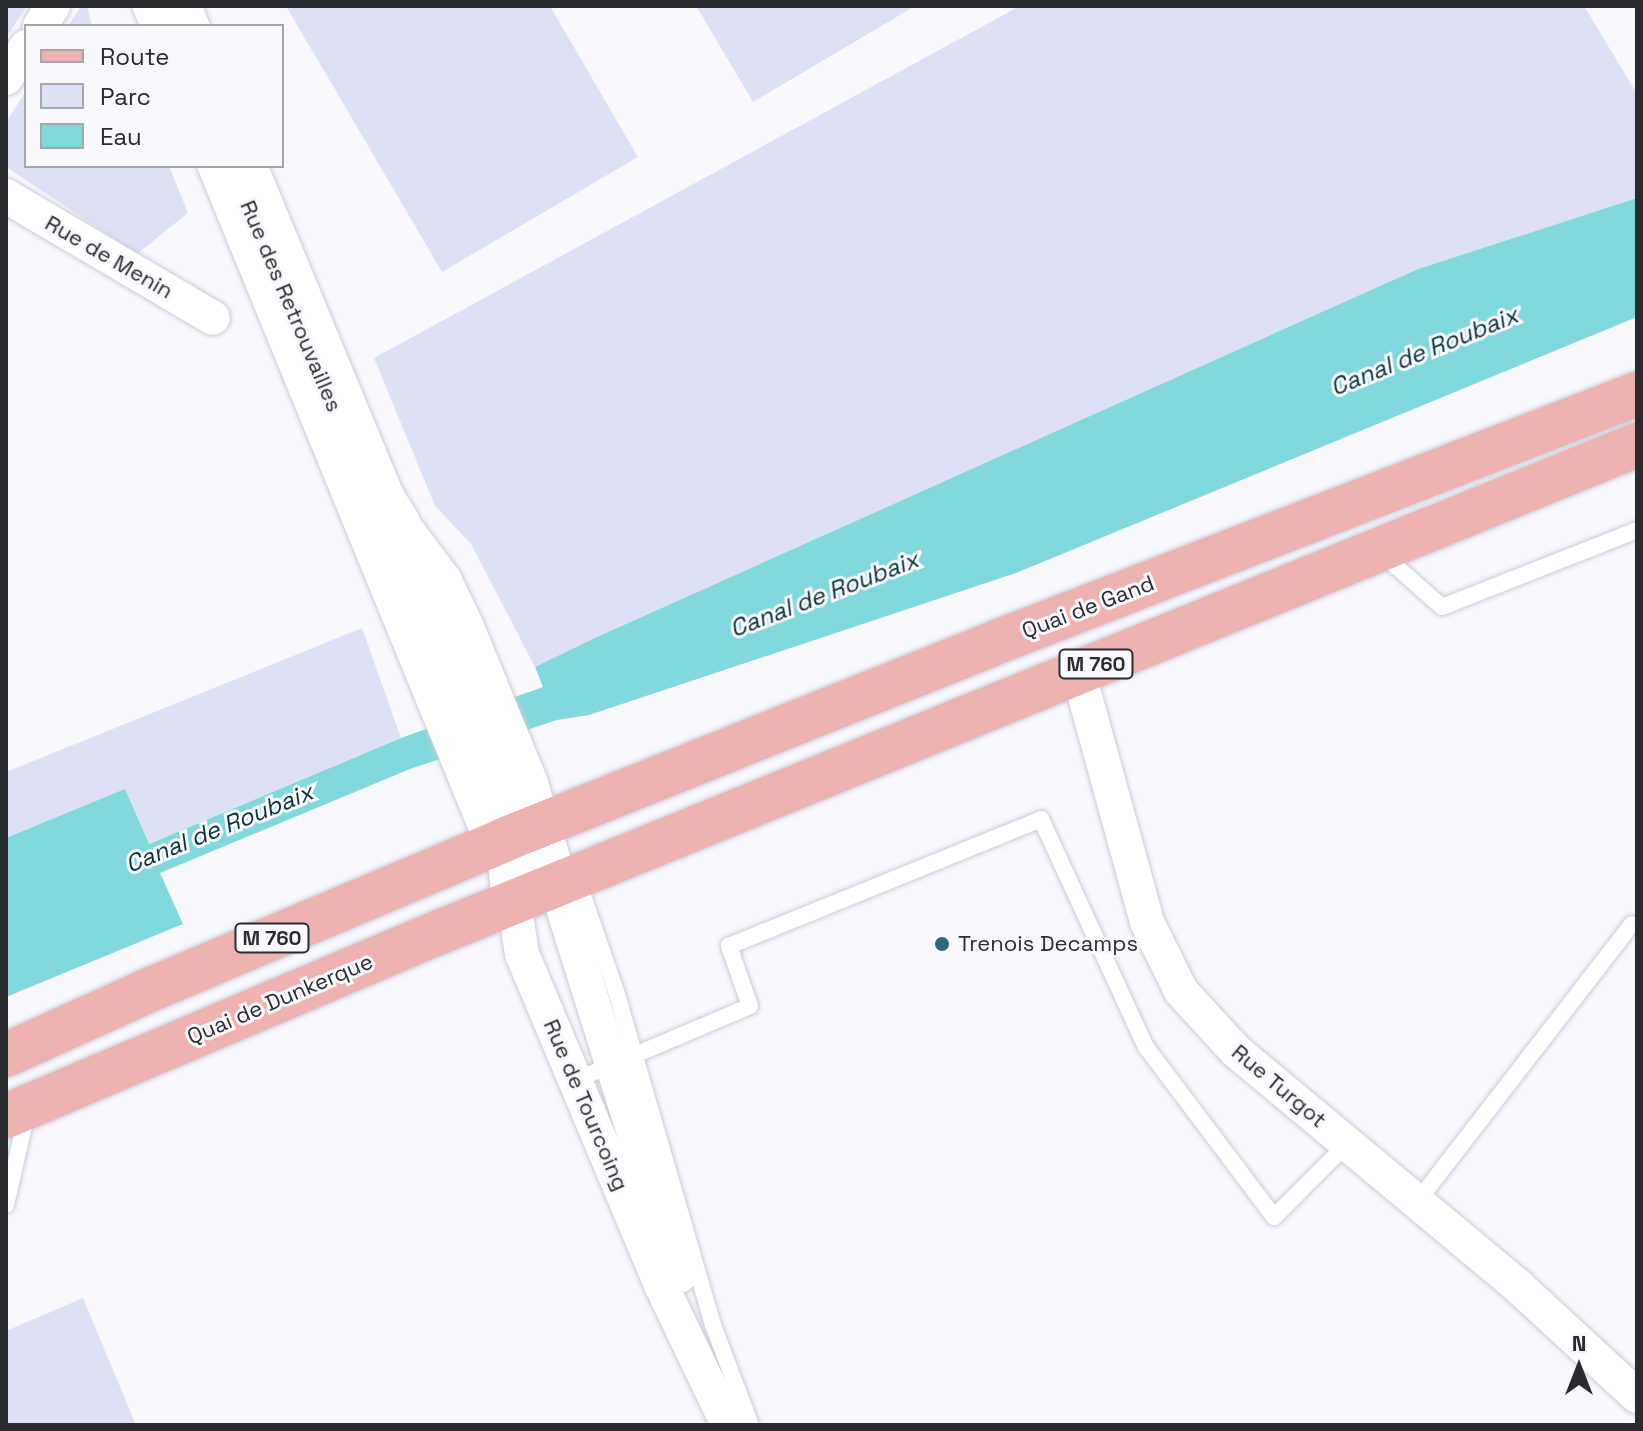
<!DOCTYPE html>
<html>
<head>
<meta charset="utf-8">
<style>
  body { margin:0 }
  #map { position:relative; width:1643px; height:1431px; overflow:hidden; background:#f8f8fd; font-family:"Space Grotesk",sans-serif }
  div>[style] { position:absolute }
  .green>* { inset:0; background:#dee1f6 }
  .water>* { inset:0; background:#82d9dd }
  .roads { filter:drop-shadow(0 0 2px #cbccd7) drop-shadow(0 0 2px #cbccd7) }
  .lane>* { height:16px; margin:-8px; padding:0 8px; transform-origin:8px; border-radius:8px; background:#fff }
  .street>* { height:34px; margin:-17px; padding:0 17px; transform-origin:17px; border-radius:17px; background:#fff }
  .secondary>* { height:44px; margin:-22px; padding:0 22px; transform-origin:22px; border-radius:22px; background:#fff }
  .primary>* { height:44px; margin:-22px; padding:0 22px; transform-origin:22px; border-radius:22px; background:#eeb2b1 }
  .dots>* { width:22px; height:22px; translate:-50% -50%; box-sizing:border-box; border:4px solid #f8f8fd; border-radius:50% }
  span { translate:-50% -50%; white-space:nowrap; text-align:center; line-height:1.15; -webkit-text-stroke:6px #f8f8fd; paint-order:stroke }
  .shield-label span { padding:2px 6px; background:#f8f8fd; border:2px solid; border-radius:6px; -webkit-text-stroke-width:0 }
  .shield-label { font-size:20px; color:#2a2b2f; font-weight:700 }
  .street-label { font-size:22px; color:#2a2b2f }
  .poi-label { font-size:22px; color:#2a2b2f }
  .left { translate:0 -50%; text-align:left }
  .water-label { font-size:24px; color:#083436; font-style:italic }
  .frame { position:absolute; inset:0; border:8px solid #2a2b2f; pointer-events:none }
  .legend { position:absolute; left:24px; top:24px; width:260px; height:144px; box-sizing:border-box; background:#f8f8fd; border:2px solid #a6a6ab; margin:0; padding:10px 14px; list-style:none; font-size:24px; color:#2a2b2f }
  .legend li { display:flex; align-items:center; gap:16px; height:40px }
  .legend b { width:40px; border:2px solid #a6a6ab }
  .north { position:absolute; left:1539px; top:1327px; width:80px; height:80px; -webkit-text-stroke:6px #f8f8fd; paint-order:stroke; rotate:0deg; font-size:22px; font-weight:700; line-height:32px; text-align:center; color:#2a2b2f }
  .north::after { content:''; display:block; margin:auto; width:28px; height:36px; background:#2a2b2f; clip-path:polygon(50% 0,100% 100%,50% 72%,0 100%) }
</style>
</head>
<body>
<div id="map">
  <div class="green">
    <div style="clip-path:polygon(6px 6px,27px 6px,6px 38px)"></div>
    <div style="clip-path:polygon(81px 6px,87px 6px,92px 26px,68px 26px)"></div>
    <div style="clip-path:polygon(286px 6px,550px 6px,638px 157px,442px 272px)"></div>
    <div style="clip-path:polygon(696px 6px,915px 6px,753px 102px)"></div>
    <div style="clip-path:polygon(1020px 6px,1584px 6px,1637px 94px,1637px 198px,1418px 269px,535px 667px,471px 544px,435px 506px,374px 358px)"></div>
    <div style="clip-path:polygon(26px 91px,26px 166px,169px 166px,188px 213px,137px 254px,6px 167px,6px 122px)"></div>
    <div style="clip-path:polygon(362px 628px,401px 738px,148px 844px,125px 790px,6px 838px,6px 772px)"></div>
    <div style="clip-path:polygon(83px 1298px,136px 1425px,6px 1425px,6px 1331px)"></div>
  </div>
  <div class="water">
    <div style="clip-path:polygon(1637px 198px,1637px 317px,1016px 573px,589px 715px,557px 720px,410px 769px,184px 863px,160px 873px,183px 924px,6px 997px,6px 838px,125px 789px,149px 844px,401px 738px,543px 687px,535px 667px,595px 638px,1418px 269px)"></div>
  </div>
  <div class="roads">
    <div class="lane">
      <div style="left:140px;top:6px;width:22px;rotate:68deg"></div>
      <div style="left:194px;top:6px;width:22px;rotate:68deg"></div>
      <div style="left:205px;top:166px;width:736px;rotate:67.72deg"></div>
      <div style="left:260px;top:166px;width:353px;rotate:67.5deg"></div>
      <div style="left:395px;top:492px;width:31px;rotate:58deg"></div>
      <div style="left:1381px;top:553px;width:81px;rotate:41.5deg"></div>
      <div style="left:1442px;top:607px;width:210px;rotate:-21.5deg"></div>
      <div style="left:577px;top:878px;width:120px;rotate:71deg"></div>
      <div style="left:616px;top:991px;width:348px;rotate:73.8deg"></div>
      <div style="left:713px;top:1325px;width:107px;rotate:69.2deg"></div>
      <div style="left:576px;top:1080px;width:189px;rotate:-23deg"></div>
      <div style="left:750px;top:1006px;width:64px;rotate:-109.3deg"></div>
      <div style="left:729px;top:946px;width:337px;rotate:-22.1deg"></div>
      <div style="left:1041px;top:819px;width:251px;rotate:65.3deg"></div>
      <div style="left:1146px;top:1047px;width:213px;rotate:53deg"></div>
      <div style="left:1274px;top:1217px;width:103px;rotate:-45deg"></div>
      <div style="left:1417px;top:1202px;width:351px;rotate:-52.3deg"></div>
      <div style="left:6px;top:1205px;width:94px;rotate:-77.1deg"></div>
    </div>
    <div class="street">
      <div style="left:40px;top:26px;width:24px;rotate:-57deg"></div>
      <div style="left:6px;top:78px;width:37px;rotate:-57deg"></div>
      <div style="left:6px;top:196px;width:240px;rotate:30.5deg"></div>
      <div style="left:1078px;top:671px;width:260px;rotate:74.6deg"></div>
      <div style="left:1147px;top:922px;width:77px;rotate:63.8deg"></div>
      <div style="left:1181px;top:991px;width:81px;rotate:47.5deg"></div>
      <div style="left:1236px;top:1051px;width:370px;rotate:39.8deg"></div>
      <div style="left:1520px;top:1288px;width:159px;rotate:42.7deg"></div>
      <div style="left:556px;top:886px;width:409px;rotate:72.5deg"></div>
      <div style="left:514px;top:902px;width:53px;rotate:81.3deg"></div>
      <div style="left:522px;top:954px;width:361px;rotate:67.2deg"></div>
      <div style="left:662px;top:1287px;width:153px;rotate:64.4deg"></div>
    </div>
    <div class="secondary">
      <div style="left:166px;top:6px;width:22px;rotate:68deg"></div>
      <div style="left:232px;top:166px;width:304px;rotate:67deg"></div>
      <div style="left:351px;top:446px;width:381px;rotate:68.1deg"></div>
      <div style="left:493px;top:800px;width:54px;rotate:72.9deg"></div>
      <div style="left:509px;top:852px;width:50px;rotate:84.3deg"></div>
      <div style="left:394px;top:521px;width:76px;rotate:53deg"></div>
      <div style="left:440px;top:582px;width:51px;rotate:64.4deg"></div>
      <div style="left:462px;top:628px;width:169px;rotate:67.7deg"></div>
      <div style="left:526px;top:784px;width:106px;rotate:73.6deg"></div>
    </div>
    <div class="primary">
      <div style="left:6px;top:1055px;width:162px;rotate:-24.4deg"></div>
      <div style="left:154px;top:988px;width:382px;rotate:-22.9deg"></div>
      <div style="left:506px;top:839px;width:548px;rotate:-21.84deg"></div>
      <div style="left:1015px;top:635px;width:667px;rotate:-21.18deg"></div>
      <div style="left:6px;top:1116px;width:471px;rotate:-23deg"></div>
      <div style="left:440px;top:932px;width:1292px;rotate:-22.14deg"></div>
    </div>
  </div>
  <div class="dots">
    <div style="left:942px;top:944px;background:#2a697e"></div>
  </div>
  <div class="shield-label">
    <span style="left:1096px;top:664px">M 760</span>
    <span style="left:272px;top:938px">M 760</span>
  </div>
  <div class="street-label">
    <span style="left:109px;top:257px;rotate:30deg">Rue de Menin</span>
    <span style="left:291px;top:306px;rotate:67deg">Rue des Retrouvailles</span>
    <span style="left:1088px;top:607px;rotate:-21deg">Quai de Gand</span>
    <span style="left:280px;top:999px;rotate:-23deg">Quai de Dunkerque</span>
    <span style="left:1279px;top:1086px;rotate:40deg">Rue Turgot</span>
    <span style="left:586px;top:1105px;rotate:67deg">Rue de Tourcoing</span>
  </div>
  <div class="poi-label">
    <span class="left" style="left:958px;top:944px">Trenois Decamps</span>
  </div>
  <div class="water-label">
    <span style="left:1424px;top:351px;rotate:-22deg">Canal de Roubaix</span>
    <span style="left:824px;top:594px;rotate:-21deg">Canal de Roubaix</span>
    <span style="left:219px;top:828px;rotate:-22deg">Canal de Roubaix</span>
  </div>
  <div class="frame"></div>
  <ul class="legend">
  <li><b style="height:10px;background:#eeb2b1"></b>Route</li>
  <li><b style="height:22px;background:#dee1f6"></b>Parc</li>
  <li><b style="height:22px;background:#82d9dd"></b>Eau</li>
  </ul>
  <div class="north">N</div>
</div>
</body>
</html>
